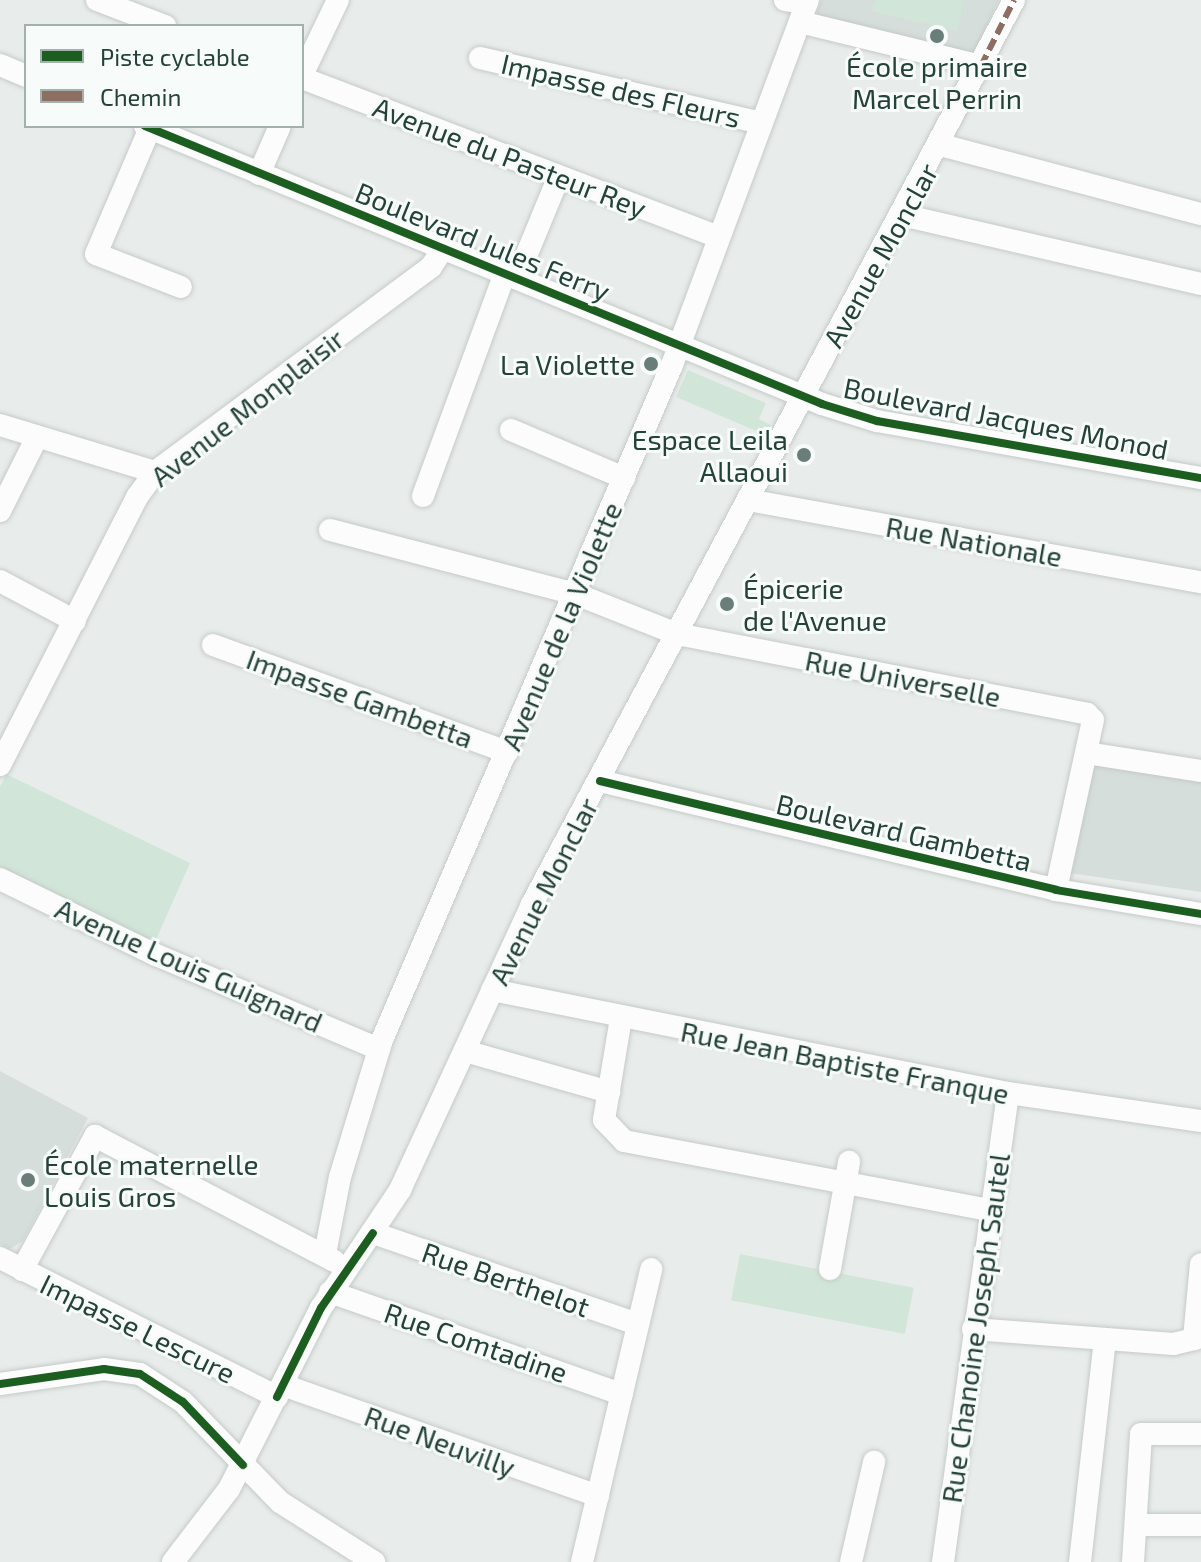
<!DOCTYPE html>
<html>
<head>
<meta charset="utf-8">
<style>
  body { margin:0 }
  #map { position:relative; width:1201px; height:1562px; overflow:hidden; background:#e8edeb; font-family:"Exo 2",sans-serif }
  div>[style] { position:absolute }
  .built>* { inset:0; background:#d6dedb }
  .green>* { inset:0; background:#d1e6d8; transform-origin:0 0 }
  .roads { filter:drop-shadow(0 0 2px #c5cac8) drop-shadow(0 0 2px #c5cac8) }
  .minor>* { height:22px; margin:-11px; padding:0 11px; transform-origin:11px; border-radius:11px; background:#fcfcfc }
  .quiet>* { height:6px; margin-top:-3px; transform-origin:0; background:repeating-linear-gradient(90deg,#8d6e63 0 12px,transparent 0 18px) }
  .cycleway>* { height:8px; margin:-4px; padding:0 4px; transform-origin:4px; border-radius:4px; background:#1b5e20 }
  .dots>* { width:22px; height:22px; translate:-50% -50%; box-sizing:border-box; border:4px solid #f7fbf9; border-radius:50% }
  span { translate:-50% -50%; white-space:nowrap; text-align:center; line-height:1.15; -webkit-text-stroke:6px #f7fbf9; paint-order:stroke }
  .poi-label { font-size:28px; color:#24423a }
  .right { translate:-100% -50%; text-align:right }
  .left { translate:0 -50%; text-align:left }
  .street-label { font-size:28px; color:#24423a }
  .legend { position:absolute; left:24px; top:24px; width:280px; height:104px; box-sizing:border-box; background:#f7fbf9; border:2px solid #a3b1ad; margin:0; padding:10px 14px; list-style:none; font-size:24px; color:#24423a }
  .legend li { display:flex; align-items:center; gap:16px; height:40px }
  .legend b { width:40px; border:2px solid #a3b1ad }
</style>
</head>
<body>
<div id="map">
  <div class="built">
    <div style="clip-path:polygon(821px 0,999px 0,972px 56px,815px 17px)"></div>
    <div style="clip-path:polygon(1091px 761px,1201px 774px,1201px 892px,1069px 873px)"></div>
    <div style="clip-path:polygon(0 1071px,88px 1118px,23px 1241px,10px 1249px,0 1244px)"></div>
  </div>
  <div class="green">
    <div style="clip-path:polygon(875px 0,964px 0,957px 31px,872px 11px)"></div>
    <div style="clip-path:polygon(688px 370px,766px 403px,759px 419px,771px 425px,766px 435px,676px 397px)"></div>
    <div style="clip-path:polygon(6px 774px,190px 863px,155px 942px,0 869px,0 787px)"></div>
    <div style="left:740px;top:1254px;width:177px;height:47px;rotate:11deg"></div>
  </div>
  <div class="roads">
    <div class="minor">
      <div style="left:97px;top:0;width:73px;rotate:20.9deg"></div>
      <div style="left:785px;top:0;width:22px;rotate:8deg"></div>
      <div style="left:800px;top:22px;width:186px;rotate:13.7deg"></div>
      <div style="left:480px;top:58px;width:289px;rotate:13deg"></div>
      <div style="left:0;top:65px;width:28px;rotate:23deg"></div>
      <div style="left:302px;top:75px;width:83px;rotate:-64.4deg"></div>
      <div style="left:302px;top:78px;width:446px;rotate:20.9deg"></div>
      <div style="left:145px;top:126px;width:732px;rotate:22.32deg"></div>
      <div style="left:822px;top:404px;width:58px;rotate:17.2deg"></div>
      <div style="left:877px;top:421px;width:329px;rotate:10deg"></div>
      <div style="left:150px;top:128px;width:137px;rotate:113.2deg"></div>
      <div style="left:96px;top:254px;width:91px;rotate:21.2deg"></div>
      <div style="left:941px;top:145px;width:269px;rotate:14.9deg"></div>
      <div style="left:259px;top:174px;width:52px;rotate:-66.4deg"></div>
      <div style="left:902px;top:215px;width:307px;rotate:13deg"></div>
      <div style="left:517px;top:278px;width:110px;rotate:-67.6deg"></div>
      <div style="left:0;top:425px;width:162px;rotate:16.9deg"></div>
      <div style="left:511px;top:430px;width:123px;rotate:23deg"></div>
      <div style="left:423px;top:496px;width:238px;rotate:-69.8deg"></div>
      <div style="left:748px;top:500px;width:460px;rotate:10.3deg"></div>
      <div style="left:0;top:511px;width:83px;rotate:-63.4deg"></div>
      <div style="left:330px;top:530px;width:254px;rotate:14.6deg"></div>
      <div style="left:576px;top:594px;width:109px;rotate:21.6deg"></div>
      <div style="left:677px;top:634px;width:418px;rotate:11deg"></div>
      <div style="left:1087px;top:714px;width:8px;rotate:45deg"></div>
      <div style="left:1093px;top:720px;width:174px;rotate:102.3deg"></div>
      <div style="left:0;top:581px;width:85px;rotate:28.1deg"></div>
      <div style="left:213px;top:645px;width:313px;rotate:20deg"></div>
      <div style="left:1087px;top:753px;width:115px;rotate:9deg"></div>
      <div style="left:0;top:765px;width:301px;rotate:-62.9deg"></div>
      <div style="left:137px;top:497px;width:31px;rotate:-54deg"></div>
      <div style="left:155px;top:472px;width:344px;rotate:-36.6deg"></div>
      <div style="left:431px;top:267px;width:20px;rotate:-57deg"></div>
      <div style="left:600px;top:781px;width:469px;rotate:13.4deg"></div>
      <div style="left:1056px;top:890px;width:147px;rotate:9.4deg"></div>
      <div style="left:0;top:879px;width:174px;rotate:26deg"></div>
      <div style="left:156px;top:955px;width:242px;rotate:22.9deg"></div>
      <div style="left:492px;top:990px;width:526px;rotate:11.29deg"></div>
      <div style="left:1008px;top:1093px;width:195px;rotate:8.3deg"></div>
      <div style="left:621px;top:1018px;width:103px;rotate:99.5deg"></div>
      <div style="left:604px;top:1120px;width:29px;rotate:46deg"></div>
      <div style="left:624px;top:1141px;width:372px;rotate:10.7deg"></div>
      <div style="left:465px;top:1051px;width:150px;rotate:15.9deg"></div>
      <div style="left:373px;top:1233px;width:280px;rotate:19deg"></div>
      <div style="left:325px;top:1254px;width:78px;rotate:-79deg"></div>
      <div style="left:340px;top:1177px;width:143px;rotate:-73deg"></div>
      <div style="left:382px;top:1040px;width:735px;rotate:-66.75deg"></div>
      <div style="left:672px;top:365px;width:390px;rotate:-69.6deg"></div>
      <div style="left:0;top:1258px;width:310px;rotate:26.6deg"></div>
      <div style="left:830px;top:1269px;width:109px;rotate:-79.9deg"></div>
      <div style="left:22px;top:1270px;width:153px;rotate:-61.4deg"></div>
      <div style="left:95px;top:1136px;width:270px;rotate:27.6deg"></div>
      <div style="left:330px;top:1292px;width:309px;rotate:19.3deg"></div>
      <div style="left:973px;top:1329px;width:201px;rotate:4.3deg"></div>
      <div style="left:1173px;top:1344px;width:22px;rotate:-13deg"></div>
      <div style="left:1194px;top:1339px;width:75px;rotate:-84.7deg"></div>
      <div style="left:0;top:1384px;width:105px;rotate:-8.2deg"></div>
      <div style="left:104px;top:1369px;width:36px;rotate:8deg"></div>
      <div style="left:140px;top:1374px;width:51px;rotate:33.1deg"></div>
      <div style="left:183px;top:1402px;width:139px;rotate:45.9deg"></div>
      <div style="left:280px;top:1502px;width:112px;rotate:32.6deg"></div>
      <div style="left:283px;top:1385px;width:334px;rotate:19.4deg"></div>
      <div style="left:1136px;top:1525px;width:65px"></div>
      <div style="left:173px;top:1562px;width:92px;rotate:-52.5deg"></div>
      <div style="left:229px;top:1489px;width:203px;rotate:-63.1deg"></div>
      <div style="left:321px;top:1308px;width:142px;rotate:-56.2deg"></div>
      <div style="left:400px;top:1190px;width:315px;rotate:-65.2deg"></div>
      <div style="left:532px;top:904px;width:1024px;rotate:-61.93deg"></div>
      <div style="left:582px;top:1562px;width:301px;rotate:-76.7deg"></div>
      <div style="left:851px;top:1562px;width:103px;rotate:-77deg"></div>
      <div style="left:943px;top:1562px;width:473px;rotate:-82.1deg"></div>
      <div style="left:1080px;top:1562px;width:223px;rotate:-83.6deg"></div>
      <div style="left:1133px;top:1562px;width:128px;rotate:-86.4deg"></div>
      <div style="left:1141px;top:1434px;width:60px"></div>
    </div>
  </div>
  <div class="quiet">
    <div style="left:981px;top:66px;width:74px;rotate:-63.4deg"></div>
  </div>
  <div class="cycleway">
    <div style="left:145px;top:126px;width:732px;rotate:22.32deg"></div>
    <div style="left:822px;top:404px;width:58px;rotate:17.2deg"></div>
    <div style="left:877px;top:421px;width:329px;rotate:10deg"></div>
    <div style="left:600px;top:781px;width:469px;rotate:13.4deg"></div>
    <div style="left:1056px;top:890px;width:147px;rotate:9.4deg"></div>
    <div style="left:0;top:1384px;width:105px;rotate:-8.2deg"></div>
    <div style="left:104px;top:1369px;width:36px;rotate:8deg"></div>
    <div style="left:140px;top:1374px;width:51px;rotate:33.1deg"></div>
    <div style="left:183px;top:1402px;width:87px;rotate:46.4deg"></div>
    <div style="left:277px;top:1397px;width:99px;rotate:-63.7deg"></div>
    <div style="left:321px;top:1308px;width:91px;rotate:-55.3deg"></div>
  </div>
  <div class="dots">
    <div style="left:937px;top:36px;background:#697e78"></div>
    <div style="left:651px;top:364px;background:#697e78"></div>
    <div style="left:804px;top:455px;background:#697e78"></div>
    <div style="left:727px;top:604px;background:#697e78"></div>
    <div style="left:28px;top:1180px;background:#697e78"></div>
  </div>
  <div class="poi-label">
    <span style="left:937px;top:82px">École primaire<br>Marcel Perrin</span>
    <span class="right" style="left:635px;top:364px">La Violette</span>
    <span class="right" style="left:788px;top:455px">Espace Leila<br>Allaoui</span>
    <span class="left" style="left:743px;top:604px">Épicerie<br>de l'Avenue</span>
    <span class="left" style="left:44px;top:1180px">École maternelle<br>Louis Gros</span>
  </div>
  <div class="street-label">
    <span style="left:621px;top:90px;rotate:13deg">Impasse des Fleurs</span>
    <span style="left:510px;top:157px;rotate:21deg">Avenue du Pasteur Rey</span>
    <span style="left:483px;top:241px;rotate:22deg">Boulevard Jules Ferry</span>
    <span style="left:880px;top:255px;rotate:-61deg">Avenue Monclar</span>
    <span style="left:247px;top:407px;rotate:-38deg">Avenue Monplaisir</span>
    <span style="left:1006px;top:418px;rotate:11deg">Boulevard Jacques Monod</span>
    <span style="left:974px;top:541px;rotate:10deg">Rue Nationale</span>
    <span style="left:561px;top:626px;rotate:-67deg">Avenue de la Violette</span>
    <span style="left:903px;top:678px;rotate:11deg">Rue Universelle</span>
    <span style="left:360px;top:698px;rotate:20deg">Impasse Gambetta</span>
    <span style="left:904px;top:832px;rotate:13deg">Boulevard Gambetta</span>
    <span style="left:543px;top:891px;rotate:-63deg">Avenue Monclar</span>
    <span style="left:189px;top:965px;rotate:24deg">Avenue Louis Guignard</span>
    <span style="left:845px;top:1062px;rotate:11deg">Rue Jean Baptiste Franque</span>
    <span style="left:506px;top:1279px;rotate:19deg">Rue Berthelot</span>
    <span style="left:138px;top:1328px;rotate:26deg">Impasse Lescure</span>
    <span style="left:975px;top:1328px;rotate:-82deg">Rue Chanoine Joseph Sautel</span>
    <span style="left:476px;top:1342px;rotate:19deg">Rue Comtadine</span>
    <span style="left:440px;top:1441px;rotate:20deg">Rue Neuvilly</span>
  </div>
  <ul class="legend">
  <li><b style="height:10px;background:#1b5e20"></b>Piste cyclable</li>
  <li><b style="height:10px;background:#8d6e63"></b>Chemin</li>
  </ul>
</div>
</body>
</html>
